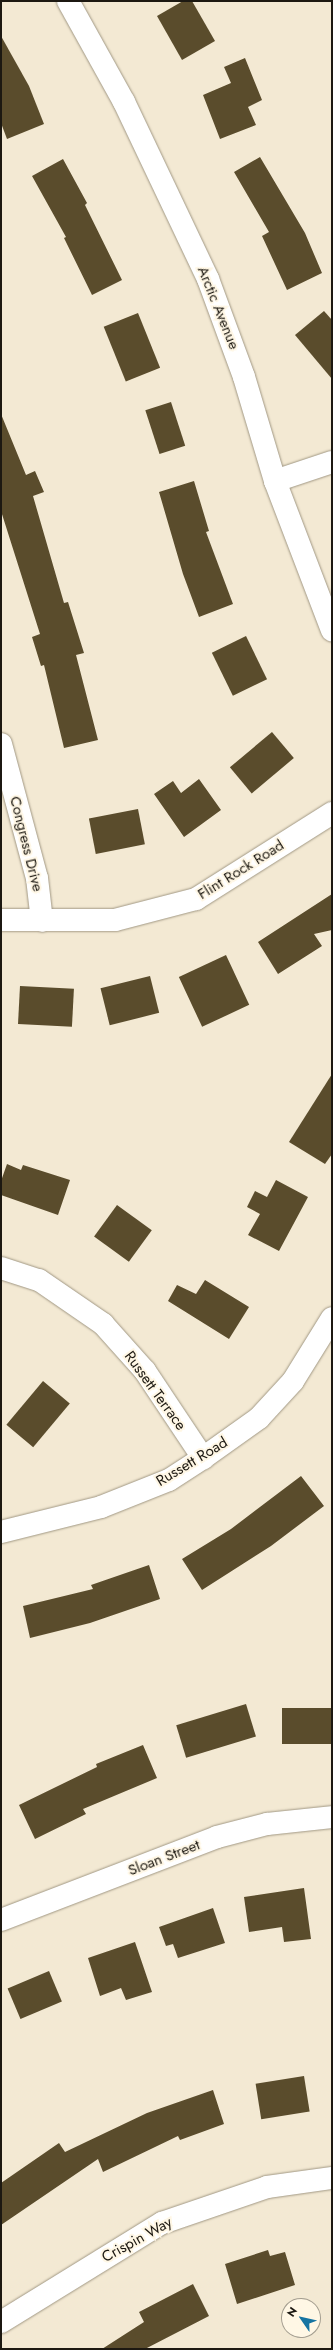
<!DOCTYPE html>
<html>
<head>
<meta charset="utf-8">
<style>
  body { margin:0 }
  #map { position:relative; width:333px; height:2350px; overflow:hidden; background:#f3e9d3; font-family:Jost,sans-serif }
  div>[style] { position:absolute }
  .building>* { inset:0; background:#5a4c2c; transform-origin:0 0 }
  .roads { filter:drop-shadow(0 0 1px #a19884) drop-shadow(0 0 1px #a19884) }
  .minor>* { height:22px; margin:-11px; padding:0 11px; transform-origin:11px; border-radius:11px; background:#fff }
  span { translate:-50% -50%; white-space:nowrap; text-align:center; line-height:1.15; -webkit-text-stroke:4px #fff7e5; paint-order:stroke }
  .street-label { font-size:15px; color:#1c1811 }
  .frame { position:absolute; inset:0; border:2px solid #1c1811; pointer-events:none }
  .north { position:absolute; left:281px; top:2298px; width:40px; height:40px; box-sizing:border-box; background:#fff7e5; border:1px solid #a49e90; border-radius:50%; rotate:304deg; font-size:11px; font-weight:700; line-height:16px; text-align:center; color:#1c1811 }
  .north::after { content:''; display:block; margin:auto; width:14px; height:18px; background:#1674a2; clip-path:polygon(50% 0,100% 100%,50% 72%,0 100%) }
</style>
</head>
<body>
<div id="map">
  <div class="building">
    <div style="clip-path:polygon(183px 1px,192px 1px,215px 41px,182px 60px,157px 16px)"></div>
    <div style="clip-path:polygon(1px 36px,29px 86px,44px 124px,7px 139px,1px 123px)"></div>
    <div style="clip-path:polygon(245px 58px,262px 100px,248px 107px,256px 125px,220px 139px,203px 95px,231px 83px,224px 67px)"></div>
    <div style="clip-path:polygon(260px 157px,305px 233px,322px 273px,287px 290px,262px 236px,269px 232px,234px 172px)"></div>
    <div style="clip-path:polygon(63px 159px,87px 203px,85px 205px,122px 280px,92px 295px,64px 238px,66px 237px,32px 176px)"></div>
    <div style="clip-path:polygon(324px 311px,332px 320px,332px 379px,295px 335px)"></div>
    <div style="left:138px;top:313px;width:59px;height:37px;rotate:68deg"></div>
    <div style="left:171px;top:402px;width:46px;height:27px;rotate:72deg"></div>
    <div style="clip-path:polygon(1px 414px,26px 475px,35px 471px,44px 492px,33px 496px,64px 603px,68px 602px,84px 653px,76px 655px,98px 740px,64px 748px,44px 665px,41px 666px,32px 637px,40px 634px,1px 511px)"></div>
    <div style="clip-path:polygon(194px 481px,209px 531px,206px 532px,233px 604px,199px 617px,183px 574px,159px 492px)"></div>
    <div style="left:246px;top:636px;width:48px;height:38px;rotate:64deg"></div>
    <div style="left:272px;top:732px;width:34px;height:55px;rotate:50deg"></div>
    <div style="clip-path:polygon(199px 779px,221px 810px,184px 837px,154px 794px,173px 781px,181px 793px)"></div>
    <div style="left:138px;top:809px;width:36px;height:50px;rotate:79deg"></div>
    <div style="clip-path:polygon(332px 894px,332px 930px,314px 934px,322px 946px,278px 974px,258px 942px)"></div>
    <div style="left:226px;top:955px;width:55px;height:52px;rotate:65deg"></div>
    <div style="left:150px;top:976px;width:38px;height:51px;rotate:76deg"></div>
    <div style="left:20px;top:986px;width:54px;height:38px;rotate:3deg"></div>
    <div style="clip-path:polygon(332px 1074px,332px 1154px,325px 1164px,289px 1142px)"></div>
    <div style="clip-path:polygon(7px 1164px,21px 1170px,23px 1165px,70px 1180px,58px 1215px,1px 1195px,1px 1181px)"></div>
    <div style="clip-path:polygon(276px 1180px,308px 1197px,279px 1251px,248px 1235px,260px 1214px,247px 1207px,255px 1191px,267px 1197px)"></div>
    <div style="left:117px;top:1205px;width:43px;height:39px;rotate:36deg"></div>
    <div style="clip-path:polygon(205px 1280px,249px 1307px,229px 1339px,168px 1301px,177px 1285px,196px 1294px)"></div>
    <div style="left:43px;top:1381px;width:35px;height:57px;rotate:40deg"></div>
    <div style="clip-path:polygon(301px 1476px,324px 1506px,271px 1546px,202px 1590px,182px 1559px,231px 1529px)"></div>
    <div style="clip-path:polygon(149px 1565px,160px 1599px,90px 1623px,30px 1638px,23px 1606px,93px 1589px,91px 1585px)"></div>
    <div style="left:246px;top:1704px;width:34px;height:73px;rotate:73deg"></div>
    <div style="left:282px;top:1708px;width:50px;height:36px"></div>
    <div style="clip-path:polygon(143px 1745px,157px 1778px,83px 1809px,86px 1814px,35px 1839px,19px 1805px,97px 1767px,96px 1764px)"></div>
    <div style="clip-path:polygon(304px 1888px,311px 1939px,284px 1942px,282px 1927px,249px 1932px,244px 1897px)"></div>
    <div style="clip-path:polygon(213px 1908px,225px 1943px,178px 1958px,173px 1944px,166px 1946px,159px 1927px)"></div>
    <div style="clip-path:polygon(135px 1942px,152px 1992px,126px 2000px,121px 1988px,100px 1996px,88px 1958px)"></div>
    <div style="left:49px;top:1971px;width:33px;height:45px;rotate:67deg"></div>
    <div style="left:304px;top:2076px;width:36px;height:49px;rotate:81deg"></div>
    <div style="clip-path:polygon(213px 2090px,224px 2124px,180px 2140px,178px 2136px,103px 2172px,98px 2159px,1px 2225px,1px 2183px,59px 2143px,65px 2152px,147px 2113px)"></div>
    <div style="clip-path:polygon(268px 2250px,270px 2256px,285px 2252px,295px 2285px,237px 2304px,225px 2264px)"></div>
    <div style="clip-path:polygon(193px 2284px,209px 2316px,145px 2349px,102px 2349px,144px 2322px,139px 2312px)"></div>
  </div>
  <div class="roads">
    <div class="minor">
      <div style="left:68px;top:1px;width:115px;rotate:61deg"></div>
      <div style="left:124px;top:102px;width:196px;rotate:64.6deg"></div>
      <div style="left:208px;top:279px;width:104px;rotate:69.8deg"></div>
      <div style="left:244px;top:377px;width:109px;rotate:73.4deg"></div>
      <div style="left:275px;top:481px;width:160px;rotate:69.1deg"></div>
      <div style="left:275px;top:481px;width:60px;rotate:-18.4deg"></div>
      <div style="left:1px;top:744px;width:139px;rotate:75deg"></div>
      <div style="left:37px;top:878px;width:43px;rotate:83.4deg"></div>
      <div style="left:1px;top:920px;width:114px"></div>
      <div style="left:115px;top:920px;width:84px;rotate:-14.5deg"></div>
      <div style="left:196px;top:899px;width:161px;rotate:-32.3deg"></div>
      <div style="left:1px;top:1268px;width:40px;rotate:18deg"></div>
      <div style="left:39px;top:1280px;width:78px;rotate:34.5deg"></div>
      <div style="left:103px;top:1324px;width:63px;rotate:48.2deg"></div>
      <div style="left:145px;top:1371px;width:105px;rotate:56.3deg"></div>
      <div style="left:1px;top:1532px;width:103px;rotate:-14deg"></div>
      <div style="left:101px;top:1507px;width:73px;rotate:-21.7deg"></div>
      <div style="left:169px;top:1480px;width:40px;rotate:-32.9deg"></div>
      <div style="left:203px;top:1458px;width:69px;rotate:-35.5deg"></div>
      <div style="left:259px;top:1418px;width:50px;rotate:-47.4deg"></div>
      <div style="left:293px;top:1381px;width:74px;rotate:-58.2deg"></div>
      <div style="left:1px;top:1920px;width:231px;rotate:-21deg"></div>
      <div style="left:217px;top:1837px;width:52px;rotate:-14.6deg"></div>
      <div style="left:267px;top:1824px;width:65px;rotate:-6.1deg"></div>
      <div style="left:1px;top:2322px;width:189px;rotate:-31.6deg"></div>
      <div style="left:162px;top:2223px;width:111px;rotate:-18.9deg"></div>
      <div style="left:267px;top:2187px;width:66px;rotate:-7.9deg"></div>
    </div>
  </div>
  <div class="street-label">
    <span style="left:218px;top:308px;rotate:68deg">Arctic Avenue</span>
    <span style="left:26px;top:844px;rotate:76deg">Congress Drive</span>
    <span style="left:241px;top:870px;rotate:-32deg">Flint Rock Road</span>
    <span style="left:155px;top:1391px;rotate:54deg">Russett Terrace</span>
    <span style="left:192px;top:1462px;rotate:-31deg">Russett Road</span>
    <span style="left:164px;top:1858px;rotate:-21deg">Sloan Street</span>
    <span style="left:137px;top:2240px;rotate:-29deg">Crispin Way</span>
  </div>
  <div class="frame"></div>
  <div class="north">N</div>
</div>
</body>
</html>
